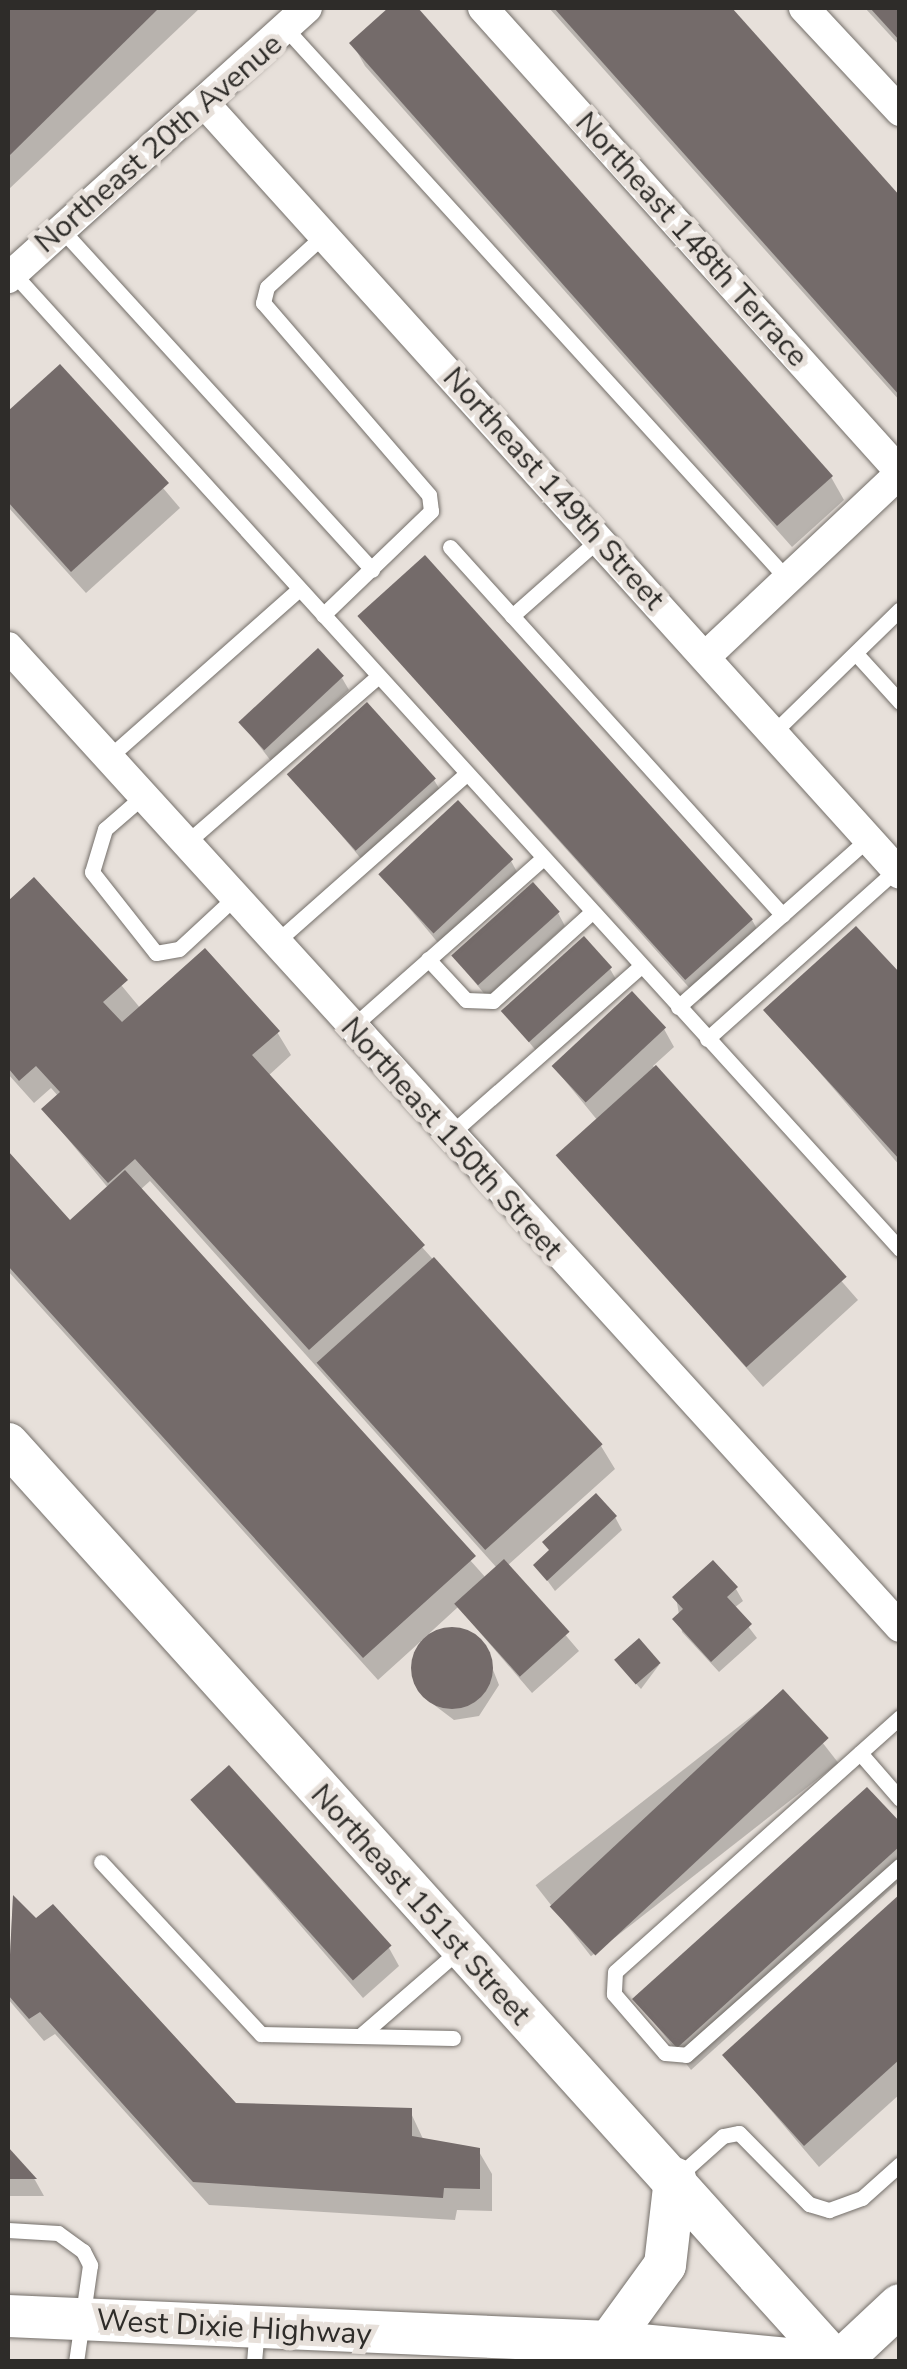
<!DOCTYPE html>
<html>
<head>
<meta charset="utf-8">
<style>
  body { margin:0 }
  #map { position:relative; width:907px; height:2369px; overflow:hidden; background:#e7e0da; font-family:"Nunito Sans",sans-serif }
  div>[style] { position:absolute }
  .shadow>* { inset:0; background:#0003; transform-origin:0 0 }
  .building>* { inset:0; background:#746b6a; transform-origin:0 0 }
  .round { border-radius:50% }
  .roads { filter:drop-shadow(0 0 2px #736e69) drop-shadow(0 0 2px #736e69) }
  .lane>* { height:15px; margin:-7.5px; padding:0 7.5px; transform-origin:7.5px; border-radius:7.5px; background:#fff }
  .street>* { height:30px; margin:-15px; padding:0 15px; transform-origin:15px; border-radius:15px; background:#fff }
  .secondary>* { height:42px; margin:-21px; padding:0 21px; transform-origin:21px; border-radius:21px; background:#fff }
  span { translate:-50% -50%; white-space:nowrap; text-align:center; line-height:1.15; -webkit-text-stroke:10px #e7e0da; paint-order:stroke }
  .street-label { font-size:30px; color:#2e2c29 }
  .frame { position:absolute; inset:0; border:10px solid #2e2c29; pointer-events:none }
</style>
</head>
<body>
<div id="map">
  <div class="shadow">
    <div style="clip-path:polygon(8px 8px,200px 8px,8px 190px)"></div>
    <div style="clip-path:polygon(392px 8px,415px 8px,831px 477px,844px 500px,792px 547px,365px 66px,352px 43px)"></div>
    <div style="clip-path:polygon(549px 8px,729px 8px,900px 199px,900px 401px)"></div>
    <div style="clip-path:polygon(865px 8px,900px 8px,900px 46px)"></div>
    <div style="clip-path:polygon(60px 367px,180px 508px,86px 593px,8px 507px,8px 415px)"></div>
    <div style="clip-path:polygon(360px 617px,752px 920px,765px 943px,701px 1001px)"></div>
    <div style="clip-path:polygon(342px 678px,349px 690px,271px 761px,241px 722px)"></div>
    <div style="clip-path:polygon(290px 774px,434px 780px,445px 798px,368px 867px)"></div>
    <div style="clip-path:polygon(511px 861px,521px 879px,444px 950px,380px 873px)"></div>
    <div style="clip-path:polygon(evenodd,34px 880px,141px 1009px,277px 1032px,291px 1055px,268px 1076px,601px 1446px,615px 1469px,507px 1566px,579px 1651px,532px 1693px,458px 1607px,421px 1641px,464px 1632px,484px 1647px,499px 1685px,479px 1716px,454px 1720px,425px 1698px,420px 1642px,378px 1680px,8px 1271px,8px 1155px,70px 1224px,109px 1189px,44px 1110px,59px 1097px,51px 1088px,34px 1103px,8px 1074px,8px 904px,34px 880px,150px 1181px,497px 1568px,486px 1578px,140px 1190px,150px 1181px)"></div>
    <div style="clip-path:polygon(558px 913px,565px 926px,487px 997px,454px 957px)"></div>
    <div style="clip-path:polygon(610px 969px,617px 981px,538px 1053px,504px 1012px)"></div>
    <div style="clip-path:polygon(900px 977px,900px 1166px,766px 1010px)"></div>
    <div style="clip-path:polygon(664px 1029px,674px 1047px,653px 1066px,858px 1300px,763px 1387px,560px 1156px,598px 1121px,553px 1066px)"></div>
    <div style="clip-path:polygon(615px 1517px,622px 1530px,555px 1591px,536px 1565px)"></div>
    <div style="clip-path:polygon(736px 1589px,743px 1601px,734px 1608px,757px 1638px,719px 1672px,682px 1632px,676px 1597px)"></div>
    <div style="clip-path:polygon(659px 1665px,641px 1689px,620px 1666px)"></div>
    <div style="left:783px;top:1692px;width:90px;height:314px;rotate:52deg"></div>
    <div style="clip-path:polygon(193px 1801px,389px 1948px,399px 1966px,363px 1998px)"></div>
    <div style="clip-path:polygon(900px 1826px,900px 1881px,691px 2070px,636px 1999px)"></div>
    <div style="clip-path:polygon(13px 1898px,235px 2106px,410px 2111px,424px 2141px,478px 2150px,492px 2174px,492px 2211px,457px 2210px,455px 2220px,209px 2205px,55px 2034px,44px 2041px,8px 1999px)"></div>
    <div style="clip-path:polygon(900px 1898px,900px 2094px,819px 2167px,725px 2056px)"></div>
    <div style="clip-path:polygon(8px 2151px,35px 2180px,44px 2196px,8px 2196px)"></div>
  </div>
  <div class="building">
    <div style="clip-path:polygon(8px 8px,159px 8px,8px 157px)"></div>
    <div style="clip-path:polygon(388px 8px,418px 8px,833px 476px,777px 526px,349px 43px)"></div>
    <div style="clip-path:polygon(554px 8px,732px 8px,900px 196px,900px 396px)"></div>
    <div style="clip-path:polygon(870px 8px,900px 8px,900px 41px)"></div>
    <div style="clip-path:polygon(60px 364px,169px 483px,71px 572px,8px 502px,8px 411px)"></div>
    <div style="left:425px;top:555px;width:490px;height:91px;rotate:48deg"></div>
    <div style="left:318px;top:648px;width:38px;height:109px;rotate:47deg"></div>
    <div style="left:367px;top:702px;width:103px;height:108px;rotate:48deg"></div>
    <div style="left:458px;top:800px;width:81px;height:109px;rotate:47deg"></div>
    <div style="clip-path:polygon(34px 877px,128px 980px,103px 1002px,122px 1022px,205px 948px,280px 1031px,252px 1055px,425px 1245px,309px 1350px,135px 1159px,108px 1183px,41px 1109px,60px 1092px,36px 1066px,19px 1081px,8px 1068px,8px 901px)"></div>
    <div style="left:533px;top:882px;width:40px;height:110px;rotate:48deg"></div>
    <div style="clip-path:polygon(856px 926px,900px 973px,900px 1160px,763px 1010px)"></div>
    <div style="left:584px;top:936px;width:42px;height:112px;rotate:48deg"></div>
    <div style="left:632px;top:991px;width:50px;height:110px;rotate:47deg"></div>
    <div style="left:656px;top:1065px;width:285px;height:135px;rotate:48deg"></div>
    <div style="clip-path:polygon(8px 1151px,70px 1220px,125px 1170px,476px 1556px,363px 1658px,8px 1266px)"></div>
    <div style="left:434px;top:1257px;width:252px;height:158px;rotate:48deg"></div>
    <div style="clip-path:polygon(596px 1493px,617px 1516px,547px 1581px,533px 1565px,549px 1550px,542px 1542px)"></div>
    <div style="left:504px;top:1559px;width:98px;height:67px;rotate:48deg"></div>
    <div style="clip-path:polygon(713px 1560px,738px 1587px,727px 1597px,752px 1624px,711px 1662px,672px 1619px,683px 1609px,672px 1597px)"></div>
    <div class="round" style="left:411px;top:1627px;width:82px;height:82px"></div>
    <div style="left:639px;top:1638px;width:33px;height:33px;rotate:49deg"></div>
    <div style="left:783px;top:1689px;width:67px;height:319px;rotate:47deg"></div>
    <div style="left:229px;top:1765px;width:243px;height:52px;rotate:48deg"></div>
    <div style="clip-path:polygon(867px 1787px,900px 1822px,900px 1846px,677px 2048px,632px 1999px)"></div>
    <div style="clip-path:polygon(900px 1894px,900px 2059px,804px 2146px,722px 2055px)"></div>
    <div style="clip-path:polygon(13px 1895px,36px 1918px,53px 1904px,236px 2103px,412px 2108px,412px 2136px,480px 2148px,480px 2189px,444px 2188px,443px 2198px,193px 2182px,40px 2012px,29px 2019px,8px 1995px)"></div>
    <div style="clip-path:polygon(8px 2147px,37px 2179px,8px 2179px)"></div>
  </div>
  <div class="roads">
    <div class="lane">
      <div style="left:288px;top:31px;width:743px;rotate:47.67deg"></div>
      <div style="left:62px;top:230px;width:460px;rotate:47.6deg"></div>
      <div style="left:13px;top:273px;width:1319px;rotate:47.74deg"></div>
      <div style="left:450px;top:547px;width:496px;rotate:47.9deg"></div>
      <div style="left:323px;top:615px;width:150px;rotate:-43.9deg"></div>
      <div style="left:431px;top:511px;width:16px;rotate:-97deg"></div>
      <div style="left:429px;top:495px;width:254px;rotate:-130.8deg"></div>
      <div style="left:263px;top:303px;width:16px;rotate:-76deg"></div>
      <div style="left:267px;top:287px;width:77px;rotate:-42.4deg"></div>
      <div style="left:512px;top:616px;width:115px;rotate:-41.5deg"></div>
      <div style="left:859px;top:657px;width:61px;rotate:47.7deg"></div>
      <div style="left:773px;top:733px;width:177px;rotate:-44.3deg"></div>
      <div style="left:108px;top:758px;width:255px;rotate:-41.5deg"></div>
      <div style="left:142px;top:797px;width:49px;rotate:139.1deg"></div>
      <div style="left:105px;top:829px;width:45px;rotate:106.8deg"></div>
      <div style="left:92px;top:872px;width:103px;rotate:51.7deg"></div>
      <div style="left:156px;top:953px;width:23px;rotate:-10deg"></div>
      <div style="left:179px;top:949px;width:75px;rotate:-42.8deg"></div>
      <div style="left:185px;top:844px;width:256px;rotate:-41deg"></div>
      <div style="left:275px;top:943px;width:255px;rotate:-41.5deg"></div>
      <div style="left:428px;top:959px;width:56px;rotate:47.2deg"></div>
      <div style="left:466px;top:1000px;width:27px;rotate:2deg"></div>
      <div style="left:493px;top:1001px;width:133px;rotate:-42deg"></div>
      <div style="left:678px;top:1007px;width:254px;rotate:-41.5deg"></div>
      <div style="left:351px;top:1028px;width:256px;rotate:-41.5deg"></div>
      <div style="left:707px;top:1039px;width:254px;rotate:-41.8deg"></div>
      <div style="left:448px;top:1136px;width:257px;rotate:-41.4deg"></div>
      <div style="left:900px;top:1717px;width:382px;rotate:138.2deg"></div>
      <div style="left:615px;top:1972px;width:22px;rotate:93deg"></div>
      <div style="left:614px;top:1994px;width:78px;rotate:49.2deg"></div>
      <div style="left:665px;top:2053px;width:21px;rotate:5deg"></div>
      <div style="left:686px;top:2055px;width:286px;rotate:-41.5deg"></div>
      <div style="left:860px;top:1753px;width:61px;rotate:49deg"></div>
      <div style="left:101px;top:1862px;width:235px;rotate:47.1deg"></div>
      <div style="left:261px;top:2034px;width:192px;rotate:1.2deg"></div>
      <div style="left:360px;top:2036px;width:130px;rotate:-40.9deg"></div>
      <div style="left:676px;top:2178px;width:63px;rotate:-41.8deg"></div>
      <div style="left:723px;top:2136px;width:16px;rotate:-11deg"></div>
      <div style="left:739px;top:2133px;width:100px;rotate:45.4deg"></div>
      <div style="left:809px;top:2204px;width:21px;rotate:17deg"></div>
      <div style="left:829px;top:2210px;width:35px;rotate:-20deg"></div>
      <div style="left:862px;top:2198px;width:51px;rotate:-41.8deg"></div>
      <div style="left:8px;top:2230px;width:50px;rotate:3.4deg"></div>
      <div style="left:58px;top:2233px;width:31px;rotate:36deg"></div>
      <div style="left:83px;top:2251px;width:16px;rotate:63deg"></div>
      <div style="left:90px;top:2265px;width:98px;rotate:98.2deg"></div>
      <div style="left:254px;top:2362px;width:33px;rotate:-85deg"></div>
    </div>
    <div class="street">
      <div style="left:483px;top:8px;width:624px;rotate:48.05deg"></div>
      <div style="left:804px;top:8px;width:141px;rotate:47deg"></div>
      <div style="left:205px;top:104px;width:1037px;rotate:47.93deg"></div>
      <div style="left:8px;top:278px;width:403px;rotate:-42.1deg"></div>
      <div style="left:8px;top:647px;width:1325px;rotate:47.69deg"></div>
      <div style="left:705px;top:657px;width:268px;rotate:-43.3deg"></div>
    </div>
    <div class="secondary">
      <div style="left:8px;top:1444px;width:1236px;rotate:47.95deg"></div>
      <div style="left:8px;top:2316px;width:602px;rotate:2.48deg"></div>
      <div style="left:609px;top:2342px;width:211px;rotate:5.4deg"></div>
      <div style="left:609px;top:2342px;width:95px;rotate:-54deg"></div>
      <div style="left:665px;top:2265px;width:87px;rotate:-83.4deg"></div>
      <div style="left:839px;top:2362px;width:83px;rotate:-43.1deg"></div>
    </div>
  </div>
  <div class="street-label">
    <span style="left:159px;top:144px;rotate:-41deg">Northeast 20th Avenue</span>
    <span style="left:691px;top:240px;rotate:48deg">Northeast 148th Terrace</span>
    <span style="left:553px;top:489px;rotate:48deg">Northeast 149th Street</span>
    <span style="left:451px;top:1139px;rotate:48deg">Northeast 150th Street</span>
    <span style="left:420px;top:1905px;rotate:48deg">Northeast 151st Street</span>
    <span style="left:234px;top:2328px;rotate:3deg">West Dixie Highway</span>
  </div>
  <div class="frame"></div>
</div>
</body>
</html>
